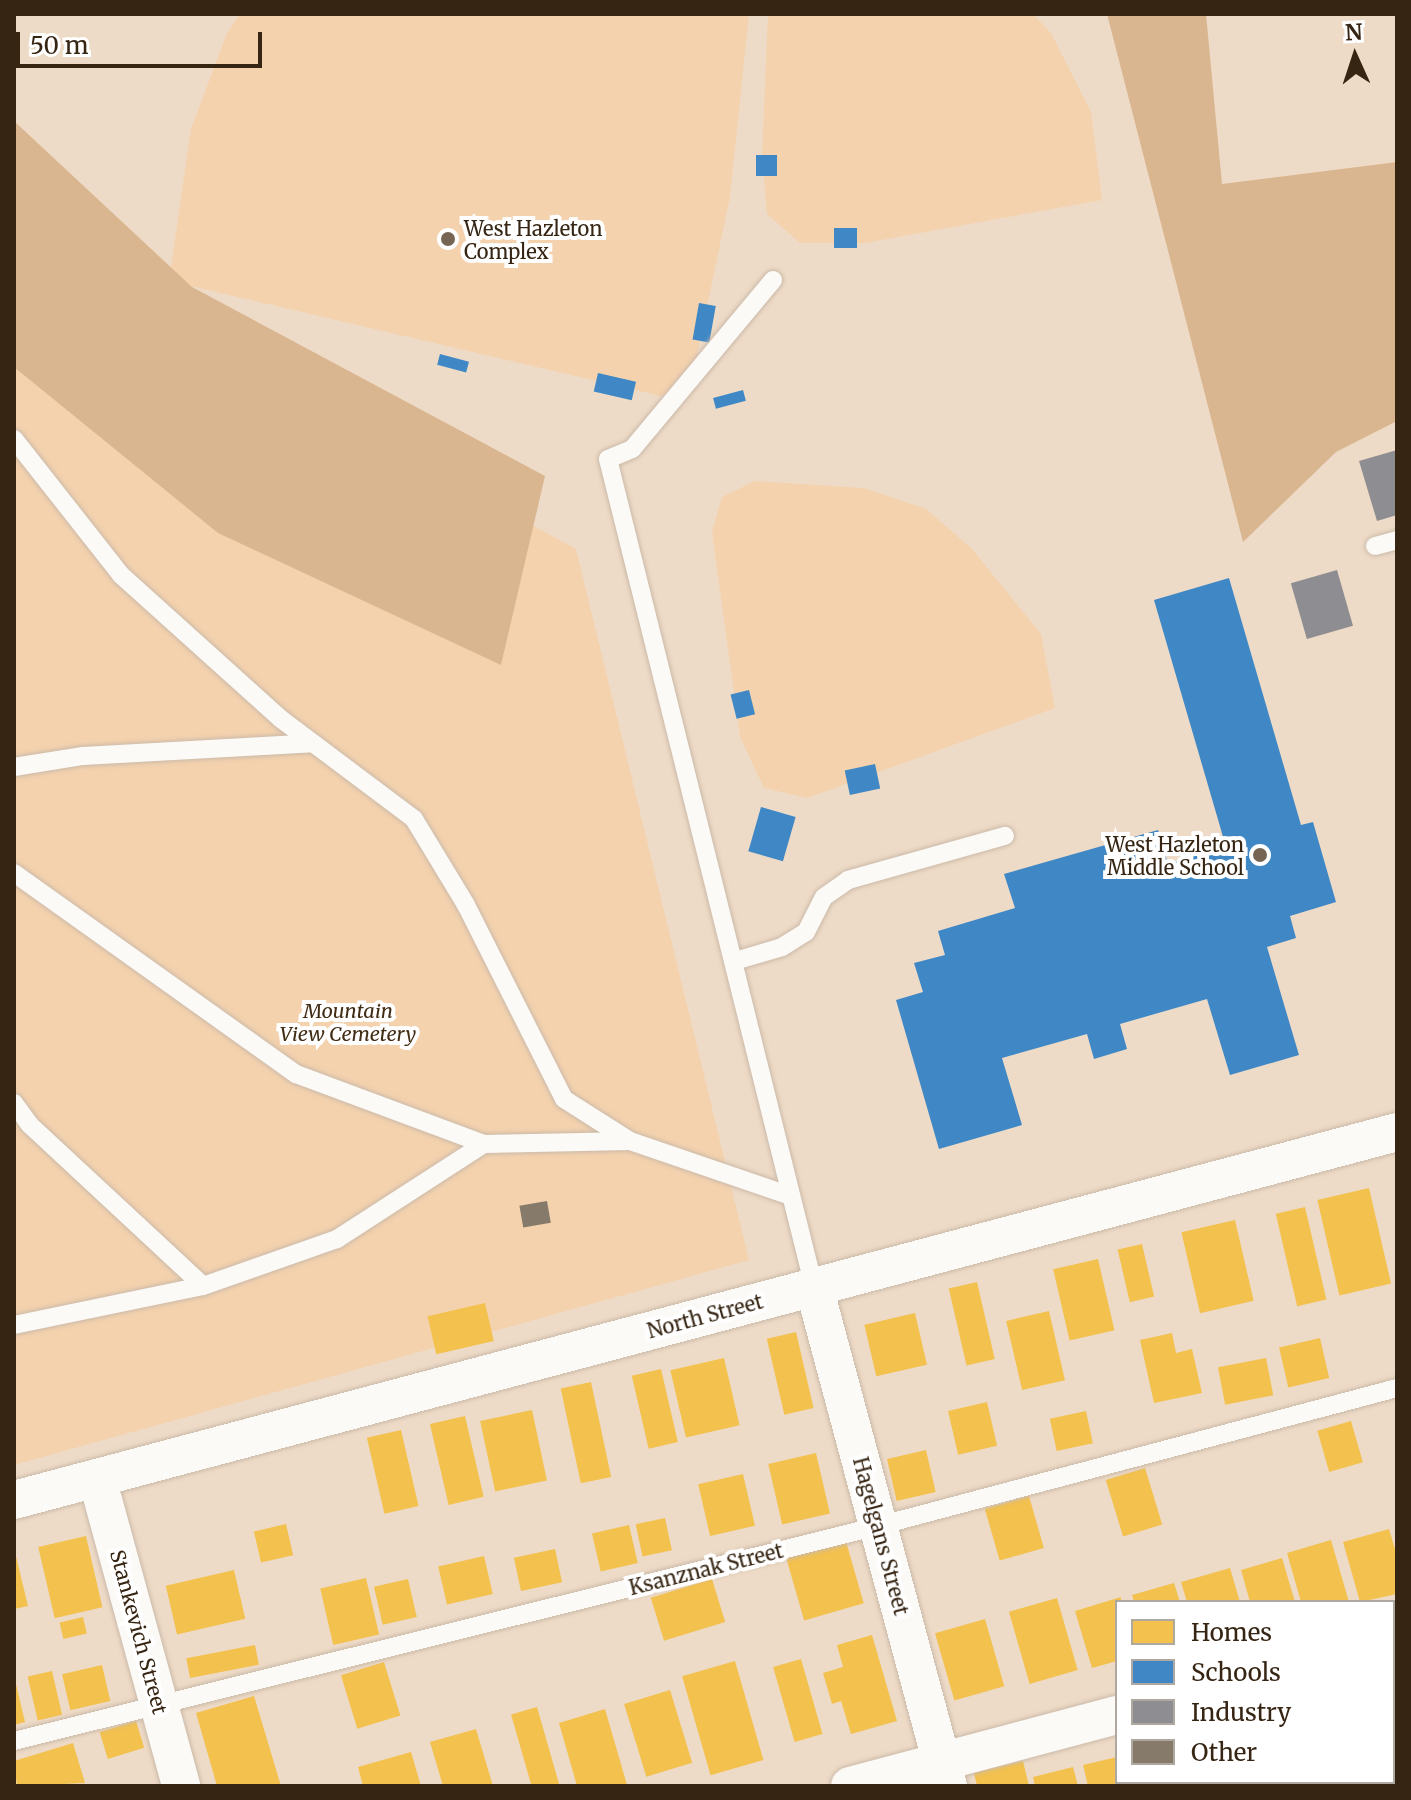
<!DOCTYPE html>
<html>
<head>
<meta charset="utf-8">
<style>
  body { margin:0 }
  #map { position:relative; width:1411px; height:1800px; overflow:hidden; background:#eedbc7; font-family:Merriweather,serif }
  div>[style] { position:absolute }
  .green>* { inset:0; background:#f4d2ae }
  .forest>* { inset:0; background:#d9b68f }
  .homes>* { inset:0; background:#f2c14e; transform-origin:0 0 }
  .schools>* { inset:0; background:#3f88c5; transform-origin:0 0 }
  .industry>* { inset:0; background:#8d8d92; transform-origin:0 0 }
  .building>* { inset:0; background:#867b6b; transform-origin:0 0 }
  .roads { filter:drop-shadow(0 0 2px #cbbaa9) drop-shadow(0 0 2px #cbbaa9) }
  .lane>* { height:18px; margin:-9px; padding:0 9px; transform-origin:9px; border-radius:9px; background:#fcfaf7 }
  .street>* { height:38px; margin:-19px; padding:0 19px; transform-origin:19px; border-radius:19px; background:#fcfaf7 }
  .dots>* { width:22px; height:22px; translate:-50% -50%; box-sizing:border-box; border:4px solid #fff; border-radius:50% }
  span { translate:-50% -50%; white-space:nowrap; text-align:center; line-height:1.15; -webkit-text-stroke:8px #fff; paint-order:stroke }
  .poi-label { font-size:20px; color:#362513 }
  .left { translate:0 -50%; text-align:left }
  .right { translate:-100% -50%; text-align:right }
  .park-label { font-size:20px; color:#412c14; font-style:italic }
  .street-label { font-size:20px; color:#362513 }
  .frame { position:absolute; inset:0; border:16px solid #362513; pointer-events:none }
  .legend { position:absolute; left:1115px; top:1600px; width:280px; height:184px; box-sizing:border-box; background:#fff; border:2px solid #afa8a1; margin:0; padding:10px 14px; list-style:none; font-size:24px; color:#362513 }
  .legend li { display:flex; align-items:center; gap:16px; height:40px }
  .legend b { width:40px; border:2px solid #afa8a1 }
  .north { position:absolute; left:1315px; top:16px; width:80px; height:80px; -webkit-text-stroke:6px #fff; paint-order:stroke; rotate:357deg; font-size:22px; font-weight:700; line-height:32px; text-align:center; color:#362513 }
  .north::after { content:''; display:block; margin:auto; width:28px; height:36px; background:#362513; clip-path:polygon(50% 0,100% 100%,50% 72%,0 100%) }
  .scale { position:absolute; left:16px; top:32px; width:246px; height:36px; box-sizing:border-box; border:4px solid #362513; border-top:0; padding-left:10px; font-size:24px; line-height:28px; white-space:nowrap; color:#362513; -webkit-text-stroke:6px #fff; paint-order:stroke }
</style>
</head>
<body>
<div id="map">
  <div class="green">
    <div style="clip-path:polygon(240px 14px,749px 14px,730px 197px,693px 373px,661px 396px,169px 281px,191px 129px,227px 33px)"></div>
    <div style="clip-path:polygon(768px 14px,1033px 14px,1051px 33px,1091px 112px,1102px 200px,865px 243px,800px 243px,767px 214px,762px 155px)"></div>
    <div style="clip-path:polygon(14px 244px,576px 549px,749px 1260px,14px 1465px)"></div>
    <div style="clip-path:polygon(755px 481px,864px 488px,926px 509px,972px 549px,1041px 634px,1055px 708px,807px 798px,764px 788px,740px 737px,712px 532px,722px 497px)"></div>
  </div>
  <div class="forest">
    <div style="clip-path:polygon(1107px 14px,1206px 14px,1222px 184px,1397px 162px,1397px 421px,1336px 452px,1243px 542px)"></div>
    <div style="clip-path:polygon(14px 121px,192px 287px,545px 476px,501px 665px,218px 533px,14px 367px)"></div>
  </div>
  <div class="homes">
    <div style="left:1369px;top:1188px;width:98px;height:53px;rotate:77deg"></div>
    <div style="left:1305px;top:1207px;width:95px;height:30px;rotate:77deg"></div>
    <div style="left:1235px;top:1220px;width:83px;height:55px;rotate:77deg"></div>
    <div style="left:1142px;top:1244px;width:54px;height:25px;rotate:77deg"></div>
    <div style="left:1098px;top:1259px;width:73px;height:46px;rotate:77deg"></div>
    <div style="left:977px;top:1282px;width:79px;height:29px;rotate:77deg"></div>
    <div style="left:485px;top:1303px;width:39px;height:59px;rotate:77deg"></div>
    <div style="left:1049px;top:1311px;width:71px;height:44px;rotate:77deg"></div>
    <div style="left:915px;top:1313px;width:53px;height:52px;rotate:77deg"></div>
    <div style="left:796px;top:1332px;width:78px;height:30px;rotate:77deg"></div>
    <div style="clip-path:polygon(1172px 1333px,1176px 1353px,1192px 1349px,1202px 1393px,1154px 1403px,1140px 1340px)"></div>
    <div style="left:1320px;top:1338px;width:41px;height:42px;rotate:77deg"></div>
    <div style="left:724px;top:1358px;width:69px;height:55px;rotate:77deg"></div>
    <div style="left:1266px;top:1358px;width:38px;height:49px;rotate:79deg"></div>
    <div style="left:661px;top:1369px;width:75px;height:30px;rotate:77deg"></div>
    <div style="left:591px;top:1382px;width:97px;height:31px;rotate:78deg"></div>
    <div style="left:987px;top:1402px;width:45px;height:40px;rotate:77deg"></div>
    <div style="left:532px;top:1410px;width:72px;height:53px;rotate:78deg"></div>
    <div style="left:1086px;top:1411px;width:33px;height:37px;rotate:78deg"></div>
    <div style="left:465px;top:1416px;width:83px;height:36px;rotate:77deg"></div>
    <div style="left:1351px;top:1421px;width:43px;height:35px;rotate:74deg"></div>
    <div style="left:401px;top:1430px;width:78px;height:35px;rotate:77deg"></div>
    <div style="left:926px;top:1450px;width:43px;height:40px;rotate:77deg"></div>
    <div style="left:816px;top:1453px;width:62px;height:49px;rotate:77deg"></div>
    <div style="left:1145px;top:1468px;width:59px;height:41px;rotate:73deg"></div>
    <div style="left:743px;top:1474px;width:53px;height:46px;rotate:77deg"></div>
    <div style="left:1029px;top:1496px;width:54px;height:46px;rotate:74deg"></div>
    <div style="left:665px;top:1518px;width:33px;height:30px;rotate:78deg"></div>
    <div style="left:286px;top:1524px;width:32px;height:33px;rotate:77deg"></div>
    <div style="left:629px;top:1525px;width:39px;height:38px;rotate:77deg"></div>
    <div style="clip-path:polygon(1389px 1529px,1397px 1556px,1397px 1594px,1360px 1602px,1343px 1542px)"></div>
    <div style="left:86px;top:1536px;width:73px;height:49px;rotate:77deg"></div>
    <div style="left:845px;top:1538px;width:68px;height:62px;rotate:74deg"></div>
    <div style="clip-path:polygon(1331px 1540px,1349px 1602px,1301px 1602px,1287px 1553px)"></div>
    <div style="clip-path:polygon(14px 1548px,28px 1606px,14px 1609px)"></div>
    <div style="left:555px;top:1549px;width:34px;height:42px;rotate:78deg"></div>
    <div style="left:484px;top:1556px;width:39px;height:47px;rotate:77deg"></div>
    <div style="clip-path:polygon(1282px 1558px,1295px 1602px,1250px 1602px,1241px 1570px)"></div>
    <div style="clip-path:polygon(1230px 1568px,1240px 1602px,1187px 1602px,1181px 1582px)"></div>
    <div style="left:234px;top:1570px;width:50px;height:70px;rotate:77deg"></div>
    <div style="left:366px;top:1578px;width:58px;height:47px;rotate:77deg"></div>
    <div style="left:408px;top:1579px;width:39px;height:35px;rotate:77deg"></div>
    <div style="left:712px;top:1579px;width:45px;height:64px;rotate:73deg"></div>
    <div style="clip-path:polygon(1174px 1583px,1180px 1602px,1134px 1602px,1132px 1595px)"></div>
    <div style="clip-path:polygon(1121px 1597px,1117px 1661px,1092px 1668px,1075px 1611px)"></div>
    <div style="left:1057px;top:1598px;width:75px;height:50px;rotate:74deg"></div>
    <div style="left:83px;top:1617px;width:17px;height:24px;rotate:77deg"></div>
    <div style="left:985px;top:1619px;width:70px;height:52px;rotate:74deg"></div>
    <div style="clip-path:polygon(872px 1635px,897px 1721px,851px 1734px,841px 1701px,832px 1704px,823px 1673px,843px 1667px,837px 1645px)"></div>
    <div style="left:255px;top:1645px;width:20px;height:70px;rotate:79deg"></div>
    <div style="left:801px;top:1659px;width:78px;height:29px;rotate:74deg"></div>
    <div style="left:735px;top:1661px;width:103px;height:55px;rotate:74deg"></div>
    <div style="left:384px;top:1662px;width:56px;height:45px;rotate:73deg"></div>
    <div style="left:102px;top:1665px;width:37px;height:41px;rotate:77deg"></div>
    <div style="left:52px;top:1671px;width:45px;height:25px;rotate:77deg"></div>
    <div style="clip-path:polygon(15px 1680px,25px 1722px,14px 1725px,14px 1681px)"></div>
    <div style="left:670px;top:1690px;width:76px;height:48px;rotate:73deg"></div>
    <div style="clip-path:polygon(254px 1696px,281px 1786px,217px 1786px,196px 1713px)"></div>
    <div style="left:537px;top:1707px;width:82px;height:27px;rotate:74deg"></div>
    <div style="clip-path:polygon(605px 1709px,627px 1785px,577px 1786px,559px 1723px)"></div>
    <div style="left:136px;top:1721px;width:28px;height:38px;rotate:73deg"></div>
    <div style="clip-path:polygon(476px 1729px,493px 1786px,443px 1786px,430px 1742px)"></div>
    <div style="clip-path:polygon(73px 1743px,85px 1783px,17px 1786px,14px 1761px)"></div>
    <div style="clip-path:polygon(411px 1752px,421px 1786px,363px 1786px,358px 1767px)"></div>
    <div style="clip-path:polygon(1117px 1757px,1117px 1782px,1125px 1786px,1088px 1786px,1083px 1765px)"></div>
    <div style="clip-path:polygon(1023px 1761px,1029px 1786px,977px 1786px,974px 1773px)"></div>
    <div style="clip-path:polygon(1073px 1767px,1078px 1786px,1035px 1786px,1033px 1777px)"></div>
    <div style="left:1136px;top:1782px;width:51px;height:4px"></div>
    <div style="left:1196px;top:1782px;width:49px;height:4px"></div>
  </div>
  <div class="schools">
    <div style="left:756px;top:155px;width:21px;height:21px"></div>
    <div style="left:834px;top:228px;width:23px;height:20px"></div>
    <div style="left:699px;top:303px;width:17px;height:37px;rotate:10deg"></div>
    <div style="left:440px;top:354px;width:30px;height:11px;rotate:15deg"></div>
    <div style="left:598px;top:373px;width:39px;height:19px;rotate:13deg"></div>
    <div style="left:743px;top:390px;width:11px;height:31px;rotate:75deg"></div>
    <div style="clip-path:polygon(1229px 578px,1301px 825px,1313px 822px,1336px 902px,1290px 916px,1296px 938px,1267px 947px,1299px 1055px,1230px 1075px,1207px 999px,1120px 1024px,1127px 1049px,1094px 1059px,1087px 1034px,1002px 1058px,1022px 1125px,939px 1149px,896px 1000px,923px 992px,914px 963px,945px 955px,938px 931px,1015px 908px,1004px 874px,1158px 830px,1168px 864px,1226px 847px,1154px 600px)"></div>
    <div style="left:749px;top:690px;width:25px;height:19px;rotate:76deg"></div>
    <div style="left:875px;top:764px;width:25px;height:31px;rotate:78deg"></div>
    <div style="left:761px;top:807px;width:36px;height:46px;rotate:16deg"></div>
  </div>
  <div class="industry">
    <div style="clip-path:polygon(1397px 450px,1397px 515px,1377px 521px,1359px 461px)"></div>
    <div style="left:1337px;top:570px;width:58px;height:48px;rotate:74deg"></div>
  </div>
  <div class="building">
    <div style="left:547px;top:1201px;width:22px;height:28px;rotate:80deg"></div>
  </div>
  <div class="roads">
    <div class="lane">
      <div style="left:773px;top:280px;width:220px;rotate:129.8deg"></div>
      <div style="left:632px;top:449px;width:26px;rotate:157deg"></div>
      <div style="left:608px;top:459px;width:853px;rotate:76.03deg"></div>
      <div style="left:14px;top:439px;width:173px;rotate:51.8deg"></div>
      <div style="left:121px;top:575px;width:215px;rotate:42deg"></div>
      <div style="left:281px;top:719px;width:166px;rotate:36.9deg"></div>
      <div style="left:414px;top:819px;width:100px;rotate:58.8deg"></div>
      <div style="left:466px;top:905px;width:217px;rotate:63.2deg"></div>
      <div style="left:564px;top:1099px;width:78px;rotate:32.5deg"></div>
      <div style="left:630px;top:1141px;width:170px;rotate:18.9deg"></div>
      <div style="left:1375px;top:546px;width:23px;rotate:-15deg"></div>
      <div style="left:14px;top:767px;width:70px;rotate:-9.1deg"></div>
      <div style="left:83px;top:756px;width:230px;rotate:-3.2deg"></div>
      <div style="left:14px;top:873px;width:346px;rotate:35.5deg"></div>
      <div style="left:296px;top:1074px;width:201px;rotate:20.4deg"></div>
      <div style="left:484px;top:1144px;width:146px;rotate:-1.2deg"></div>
      <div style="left:735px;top:961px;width:49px;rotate:-16.6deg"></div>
      <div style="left:782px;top:947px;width:28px;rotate:-32deg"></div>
      <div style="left:806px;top:932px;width:39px;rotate:-63deg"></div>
      <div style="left:824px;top:897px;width:29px;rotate:-35deg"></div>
      <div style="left:848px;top:880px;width:163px;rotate:-15.7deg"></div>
      <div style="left:14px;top:1103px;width:27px;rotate:54deg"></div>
      <div style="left:30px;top:1125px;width:236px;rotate:42.9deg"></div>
      <div style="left:14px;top:1325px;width:193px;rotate:-11.7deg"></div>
      <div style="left:203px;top:1286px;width:142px;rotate:-19.3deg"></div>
      <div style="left:337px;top:1239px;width:175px;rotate:-32.9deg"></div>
      <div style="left:14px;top:1741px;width:890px;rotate:-13.97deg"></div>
      <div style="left:878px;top:1526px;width:537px;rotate:-14.89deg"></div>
    </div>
    <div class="street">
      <div style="left:814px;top:1287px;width:517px;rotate:74.97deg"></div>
      <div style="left:97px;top:1478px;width:319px;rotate:74.7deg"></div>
      <div style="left:14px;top:1500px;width:1431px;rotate:-14.9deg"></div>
      <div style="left:1393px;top:1642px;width:4px;rotate:-14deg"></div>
      <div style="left:850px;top:1786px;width:276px;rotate:-14.9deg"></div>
    </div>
  </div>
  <div class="dots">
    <div style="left:448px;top:239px;background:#766552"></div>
    <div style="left:1260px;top:855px;background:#766552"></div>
  </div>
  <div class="poi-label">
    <span class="left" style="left:464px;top:240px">West Hazleton<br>Complex</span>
    <span class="right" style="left:1244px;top:856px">West Hazleton<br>Middle School</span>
  </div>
  <div class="park-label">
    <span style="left:348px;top:1022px">Mountain<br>View Cemetery</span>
  </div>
  <div class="street-label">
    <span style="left:705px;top:1316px;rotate:-15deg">North Street</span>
    <span style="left:881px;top:1536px;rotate:75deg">Hagelgans Street</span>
    <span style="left:706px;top:1569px;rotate:-14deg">Ksanznak Street</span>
    <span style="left:139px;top:1632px;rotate:75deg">Stankevich Street</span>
  </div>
  <div class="frame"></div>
  <ul class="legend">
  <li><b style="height:22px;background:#f2c14e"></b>Homes</li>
  <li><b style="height:22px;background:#3f88c5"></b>Schools</li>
  <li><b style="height:22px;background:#8d8d92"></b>Industry</li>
  <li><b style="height:22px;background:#867b6b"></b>Other</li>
  </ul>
  <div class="north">N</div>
  <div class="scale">50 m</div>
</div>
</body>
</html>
